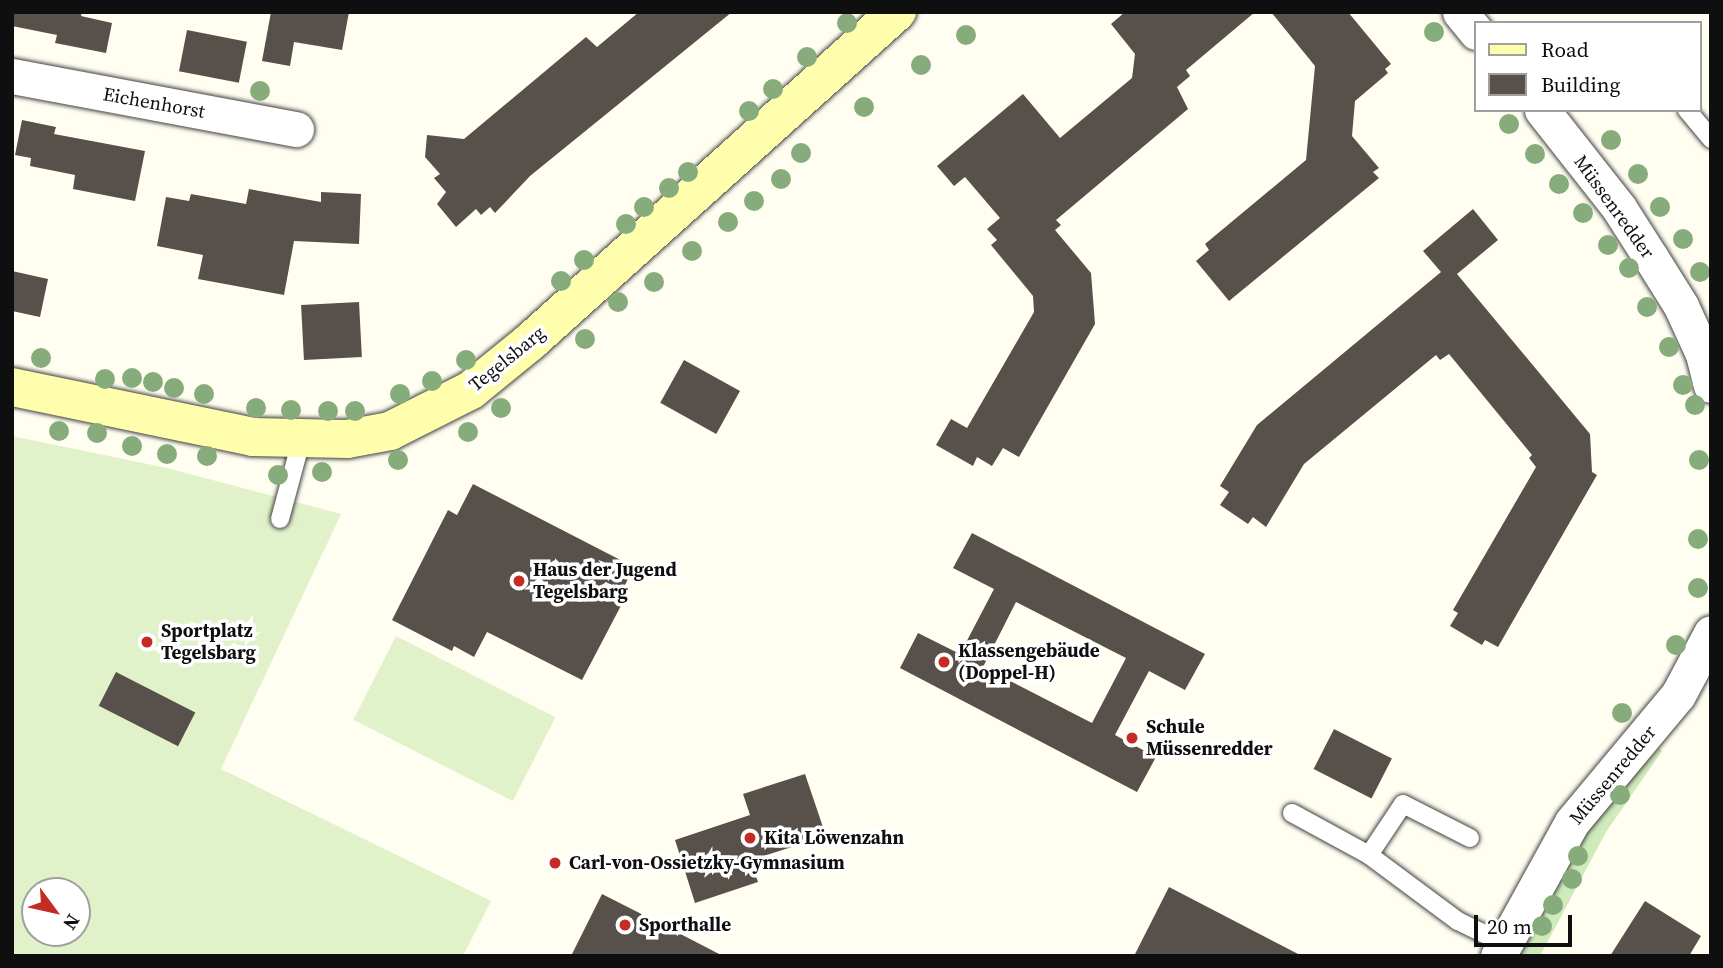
<!DOCTYPE html>
<html>
<head>
<meta charset="utf-8">
<style>
  body { margin:0 }
  #map { position:relative; width:1723px; height:968px; overflow:hidden; background:#fffef1; font-family:"Source Serif 4",serif }
  div>[style] { position:absolute }
  .green>* { inset:0; background:#ceebb9 }
  .pitch>* { inset:0; background:#e1f2cb; transform-origin:0 0 }
  .building>* { inset:0; background:#58514b; transform-origin:0 0 }
  .roads { filter:drop-shadow(0 0 2px #424242) drop-shadow(0 0 2px #424242) }
  .lane>* { height:18px; margin:-9px; padding:0 9px; transform-origin:9px; border-radius:9px; background:#fff }
  .street>* { height:35px; margin:-17.5px; padding:0 17.5px; transform-origin:17.5px; border-radius:17.5px; background:#fff }
  .secondary>* { height:38px; margin:-19px; padding:0 19px; transform-origin:19px; border-radius:19px; background:#fffeac }
  .trees>* { width:20px; height:20px; margin:-10px; border-radius:50%; background:#87ac7c }
  .dots>* { width:19px; height:19px; translate:-50% -50%; box-sizing:border-box; border:4px solid #fff; border-radius:50% }
  span { translate:-50% -50%; white-space:nowrap; text-align:center; line-height:1.15; -webkit-text-stroke:7px #fff; paint-order:stroke }
  .street-label { font-size:19px; color:#0f0f0f }
  .poi-label { font-size:19px; color:#0f0f0f; font-weight:700 }
  .left { translate:0 -50%; text-align:left }
  .frame { position:absolute; inset:0; border:14px solid #0f0f0f; pointer-events:none }
  .legend { position:absolute; left:1474px; top:21px; width:228px; height:91px; box-sizing:border-box; background:#fff; border:2px solid #9f9f9f; margin:0; padding:9px 12px; list-style:none; font-size:21px; color:#0f0f0f }
  .legend li { display:flex; align-items:center; gap:14px; height:35px }
  .legend b { width:35px; border:2px solid #9f9f9f }
  .north { position:absolute; left:21px; top:877px; width:70px; height:70px; box-sizing:border-box; background:#fff; border:2px solid #9f9f9f; border-radius:50%; rotate:123deg; font-size:19px; font-weight:700; line-height:28px; text-align:center; color:#0f0f0f }
  .north::after { content:''; display:block; margin:auto; width:24px; height:32px; background:#c32b23; clip-path:polygon(50% 0,100% 100%,50% 72%,0 100%) }
  .scale { position:absolute; left:1474px; top:915px; width:98px; height:32px; box-sizing:border-box; border:4px solid #0f0f0f; border-top:0; padding-left:9px; font-size:21px; line-height:24px; white-space:nowrap; color:#0f0f0f; -webkit-text-stroke:5px #fff; paint-order:stroke }
</style>
</head>
<body>
<div id="map">
  <div class="green">
    <div style="clip-path:polygon(1659px 748px,1662px 751px,1606px 832px,1540px 956px,1515px 956px,1582px 833px)"></div>
  </div>
  <div class="pitch">
    <div style="clip-path:polygon(evenodd,12px 436px,167px 468px,341px 514px,221px 769px,491px 901px,463px 956px,12px 956px,12px 436px,35px 891px,77px 891px,77px 933px,35px 933px,35px 891px)"></div>
    <div style="left:396px;top:636px;width:179px;height:94px;rotate:27deg"></div>
  </div>
  <div class="building">
    <div style="clip-path:polygon(12px 12px,82px 12px,81px 16px,112px 23px,106px 53px,55px 43px,57px 35px,12px 26px)"></div>
    <div style="clip-path:polygon(271px 12px,349px 12px,342px 50px,294px 42px,290px 66px,262px 61px)"></div>
    <div style="clip-path:polygon(639px 12px,732px 12px,530px 176px,495px 213px,490px 207px,481px 215px,476px 209px,456px 227px,437px 204px,446px 192px,434px 178px,440px 174px,425px 157px,427px 135px,464px 139px,586px 37px,597px 47px)"></div>
    <div style="clip-path:polygon(1125px 12px,1255px 12px,1186px 70px,1190px 76px,1177px 87px,1188px 109px,1056px 220px,1061px 225px,1055px 230px,1091px 273px,1095px 324px,1019px 457px,1003px 448px,992px 466px,977px 457px,973px 466px,936px 445px,951px 419px,967px 428px,1034px 312px,1033px 296px,991px 245px,997px 240px,987px 229px,1000px 218px,965px 177px,954px 186px,937px 166px,1023px 94px,1060px 138px,1132px 78px,1135px 54px,1111px 24px)"></div>
    <div style="clip-path:polygon(1271px 12px,1348px 12px,1391px 64px,1385px 69px,1388px 73px,1355px 101px,1352px 136px,1379px 168px,1373px 172px,1379px 178px,1229px 301px,1196px 261px,1209px 250px,1205px 244px,1306px 160px,1315px 66px)"></div>
    <div style="left:187px;top:30px;width:61px;height:42px;rotate:11deg"></div>
    <div style="clip-path:polygon(22px 120px,56px 127px,54px 134px,145px 151px,135px 201px,73px 189px,75px 175px,30px 166px,31px 158px,15px 155px)"></div>
    <div style="clip-path:polygon(249px 189px,321px 202px,321px 192px,361px 194px,359px 244px,294px 241px,284px 295px,198px 279px,203px 255px,157px 246px,166px 197px,189px 201px,191px 194px,246px 204px)"></div>
    <div style="clip-path:polygon(1473px 209px,1498px 240px,1457px 274px,1590px 434px,1592px 472px,1597px 475px,1498px 647px,1485px 640px,1482px 645px,1450px 626px,1458px 613px,1453px 610px,1536px 467px,1529px 458px,1532px 455px,1449px 354px,1440px 360px,1436px 355px,1304px 464px,1266px 527px,1253px 517px,1248px 524px,1220px 505px,1229px 492px,1220px 486px,1257px 425px,1441px 272px,1423px 251px)"></div>
    <div style="clip-path:polygon(12px 271px,48px 279px,40px 317px,12px 311px)"></div>
    <div style="left:359px;top:302px;width:55px;height:58px;rotate:87deg"></div>
    <div style="left:684px;top:360px;width:64px;height:49px;rotate:29deg"></div>
    <div style="clip-path:polygon(473px 484px,634px 567px,620px 595px,625px 598px,582px 680px,487px 632px,474px 657px,454px 646px,452px 651px,392px 620px,448px 510px,457px 515px)"></div>
    <div style="clip-path:polygon(evenodd,972px 533px,1205px 654px,1185px 690px,1149px 671px,1115px 735px,1156px 757px,1137px 792px,900px 668px,918px 633px,960px 654px,994px 589px,953px 568px,972px 533px,1016px 602px,1126px 658px,1092px 723px,983px 667px,1016px 602px)"></div>
    <div style="left:116px;top:672px;width:89px;height:38px;rotate:27deg"></div>
    <div style="left:1334px;top:729px;width:65px;height:45px;rotate:27deg"></div>
    <div style="clip-path:polygon(805px 774px,826px 836px,751px 860px,758px 882px,695px 903px,675px 840px,750px 815px,743px 794px)"></div>
    <div style="clip-path:polygon(1169px 887px,1302px 956px,1134px 956px)"></div>
    <div style="clip-path:polygon(602px 894px,667px 927px,723px 956px,571px 956px)"></div>
    <div style="clip-path:polygon(1645px 901px,1701px 936px,1689px 956px,1610px 956px)"></div>
  </div>
  <div class="roads">
    <div class="lane">
      <div style="left:1687px;top:110px;width:38px;rotate:50deg"></div>
      <div style="left:280px;top:519px;width:81px;rotate:-74.9deg"></div>
      <div style="left:1292px;top:813px;width:88px;rotate:28.6deg"></div>
      <div style="left:1369px;top:855px;width:111px;rotate:36.6deg"></div>
      <div style="left:1458px;top:921px;width:52px;rotate:26.1deg"></div>
      <div style="left:1369px;top:855px;width:61px;rotate:-56.3deg"></div>
      <div style="left:1403px;top:804px;width:75px;rotate:26.9deg"></div>
    </div>
    <div class="street">
      <div style="left:1460px;top:12px;width:26px;rotate:51deg"></div>
      <div style="left:12px;top:76px;width:289px;rotate:10.6deg"></div>
      <div style="left:1542px;top:110px;width:125px;rotate:51.8deg"></div>
      <div style="left:1619px;top:208px;width:59px;rotate:57.4deg"></div>
      <div style="left:1651px;top:258px;width:57px;rotate:58deg"></div>
      <div style="left:1681px;top:306px;width:53px;rotate:65.4deg"></div>
      <div style="left:1703px;top:354px;width:32px;rotate:76deg"></div>
      <div style="left:1498px;top:956px;width:153px;rotate:-61.1deg"></div>
      <div style="left:1572px;top:822px;width:165px;rotate:-50.2deg"></div>
      <div style="left:1678px;top:695px;width:70px;rotate:-62deg"></div>
    </div>
    <div class="secondary">
      <div style="left:12px;top:387px;width:246px;rotate:11.7deg"></div>
      <div style="left:253px;top:437px;width:94px;rotate:1.2deg"></div>
      <div style="left:347px;top:439px;width:44px;rotate:-10.5deg"></div>
      <div style="left:390px;top:431px;width:91px;rotate:-26.8deg"></div>
      <div style="left:471px;top:390px;width:76px;rotate:-39.1deg"></div>
      <div style="left:530px;top:342px;width:494px;rotate:-42deg"></div>
    </div>
  </div>
  <div class="trees">
    <div style="left:847px;top:23px"></div>
    <div style="left:1434px;top:32px"></div>
    <div style="left:966px;top:35px"></div>
    <div style="left:807px;top:57px"></div>
    <div style="left:921px;top:65px"></div>
    <div style="left:773px;top:89px"></div>
    <div style="left:260px;top:91px"></div>
    <div style="left:864px;top:107px"></div>
    <div style="left:749px;top:111px"></div>
    <div style="left:1509px;top:124px"></div>
    <div style="left:1611px;top:140px"></div>
    <div style="left:801px;top:153px"></div>
    <div style="left:1535px;top:154px"></div>
    <div style="left:688px;top:172px"></div>
    <div style="left:1638px;top:174px"></div>
    <div style="left:781px;top:179px"></div>
    <div style="left:1559px;top:184px"></div>
    <div style="left:669px;top:188px"></div>
    <div style="left:754px;top:201px"></div>
    <div style="left:644px;top:207px"></div>
    <div style="left:1660px;top:207px"></div>
    <div style="left:1583px;top:213px"></div>
    <div style="left:728px;top:222px"></div>
    <div style="left:626px;top:224px"></div>
    <div style="left:1683px;top:239px"></div>
    <div style="left:1608px;top:245px"></div>
    <div style="left:692px;top:251px"></div>
    <div style="left:584px;top:260px"></div>
    <div style="left:1629px;top:268px"></div>
    <div style="left:1700px;top:272px"></div>
    <div style="left:561px;top:281px"></div>
    <div style="left:654px;top:282px"></div>
    <div style="left:618px;top:302px"></div>
    <div style="left:1647px;top:307px"></div>
    <div style="left:585px;top:339px"></div>
    <div style="left:1669px;top:347px"></div>
    <div style="left:41px;top:358px"></div>
    <div style="left:466px;top:360px"></div>
    <div style="left:132px;top:378px"></div>
    <div style="left:105px;top:379px"></div>
    <div style="left:432px;top:381px"></div>
    <div style="left:153px;top:382px"></div>
    <div style="left:1683px;top:385px"></div>
    <div style="left:174px;top:388px"></div>
    <div style="left:204px;top:394px"></div>
    <div style="left:400px;top:394px"></div>
    <div style="left:1695px;top:405px"></div>
    <div style="left:256px;top:408px"></div>
    <div style="left:501px;top:408px"></div>
    <div style="left:291px;top:410px"></div>
    <div style="left:328px;top:411px"></div>
    <div style="left:355px;top:411px"></div>
    <div style="left:59px;top:431px"></div>
    <div style="left:468px;top:432px"></div>
    <div style="left:97px;top:433px"></div>
    <div style="left:132px;top:446px"></div>
    <div style="left:167px;top:454px"></div>
    <div style="left:207px;top:456px"></div>
    <div style="left:398px;top:460px"></div>
    <div style="left:1699px;top:460px"></div>
    <div style="left:322px;top:472px"></div>
    <div style="left:278px;top:475px"></div>
    <div style="left:1698px;top:539px"></div>
    <div style="left:1698px;top:588px"></div>
    <div style="left:1676px;top:645px"></div>
    <div style="left:1622px;top:713px"></div>
    <div style="left:1620px;top:795px"></div>
    <div style="left:1578px;top:856px"></div>
    <div style="left:1572px;top:879px"></div>
    <div style="left:1553px;top:905px"></div>
    <div style="left:1542px;top:926px"></div>
  </div>
  <div class="dots">
    <div style="left:519px;top:581px;background:#c32b23"></div>
    <div style="left:147px;top:642px;background:#c32b23"></div>
    <div style="left:944px;top:662px;background:#c32b23"></div>
    <div style="left:1132px;top:738px;background:#c32b23"></div>
    <div style="left:750px;top:838px;background:#c32b23"></div>
    <div style="left:555px;top:863px;background:#c32b23"></div>
    <div style="left:625px;top:925px;background:#c32b23"></div>
  </div>
  <div class="street-label">
    <span style="left:154px;top:103px;rotate:10deg">Eichenhorst</span>
    <span style="left:1614px;top:207px;rotate:54deg">Müssenredder</span>
    <span style="left:507px;top:359px;rotate:-39deg">Tegelsbarg</span>
    <span style="left:1613px;top:775px;rotate:-50deg">Müssenredder</span>
  </div>
  <div class="poi-label">
    <span class="left" style="left:533px;top:581px">Haus der Jugend<br>Tegelsbarg</span>
    <span class="left" style="left:161px;top:642px">Sportplatz<br>Tegelsbarg</span>
    <span class="left" style="left:958px;top:662px">Klassengebäude<br>(Doppel-H)</span>
    <span class="left" style="left:1146px;top:738px">Schule<br>Müssenredder</span>
    <span class="left" style="left:764px;top:838px">Kita Löwenzahn</span>
    <span class="left" style="left:569px;top:863px">Carl-von-Ossietzky-Gymnasium</span>
    <span class="left" style="left:639px;top:925px">Sporthalle</span>
  </div>
  <div class="frame"></div>
  <ul class="legend">
  <li><b style="height:9px;background:#fffeac"></b>Road</li>
  <li><b style="height:19px;background:#58514b"></b>Building</li>
  </ul>
  <div class="north">N</div>
  <div class="scale">20 m</div>
</div>
</body>
</html>
